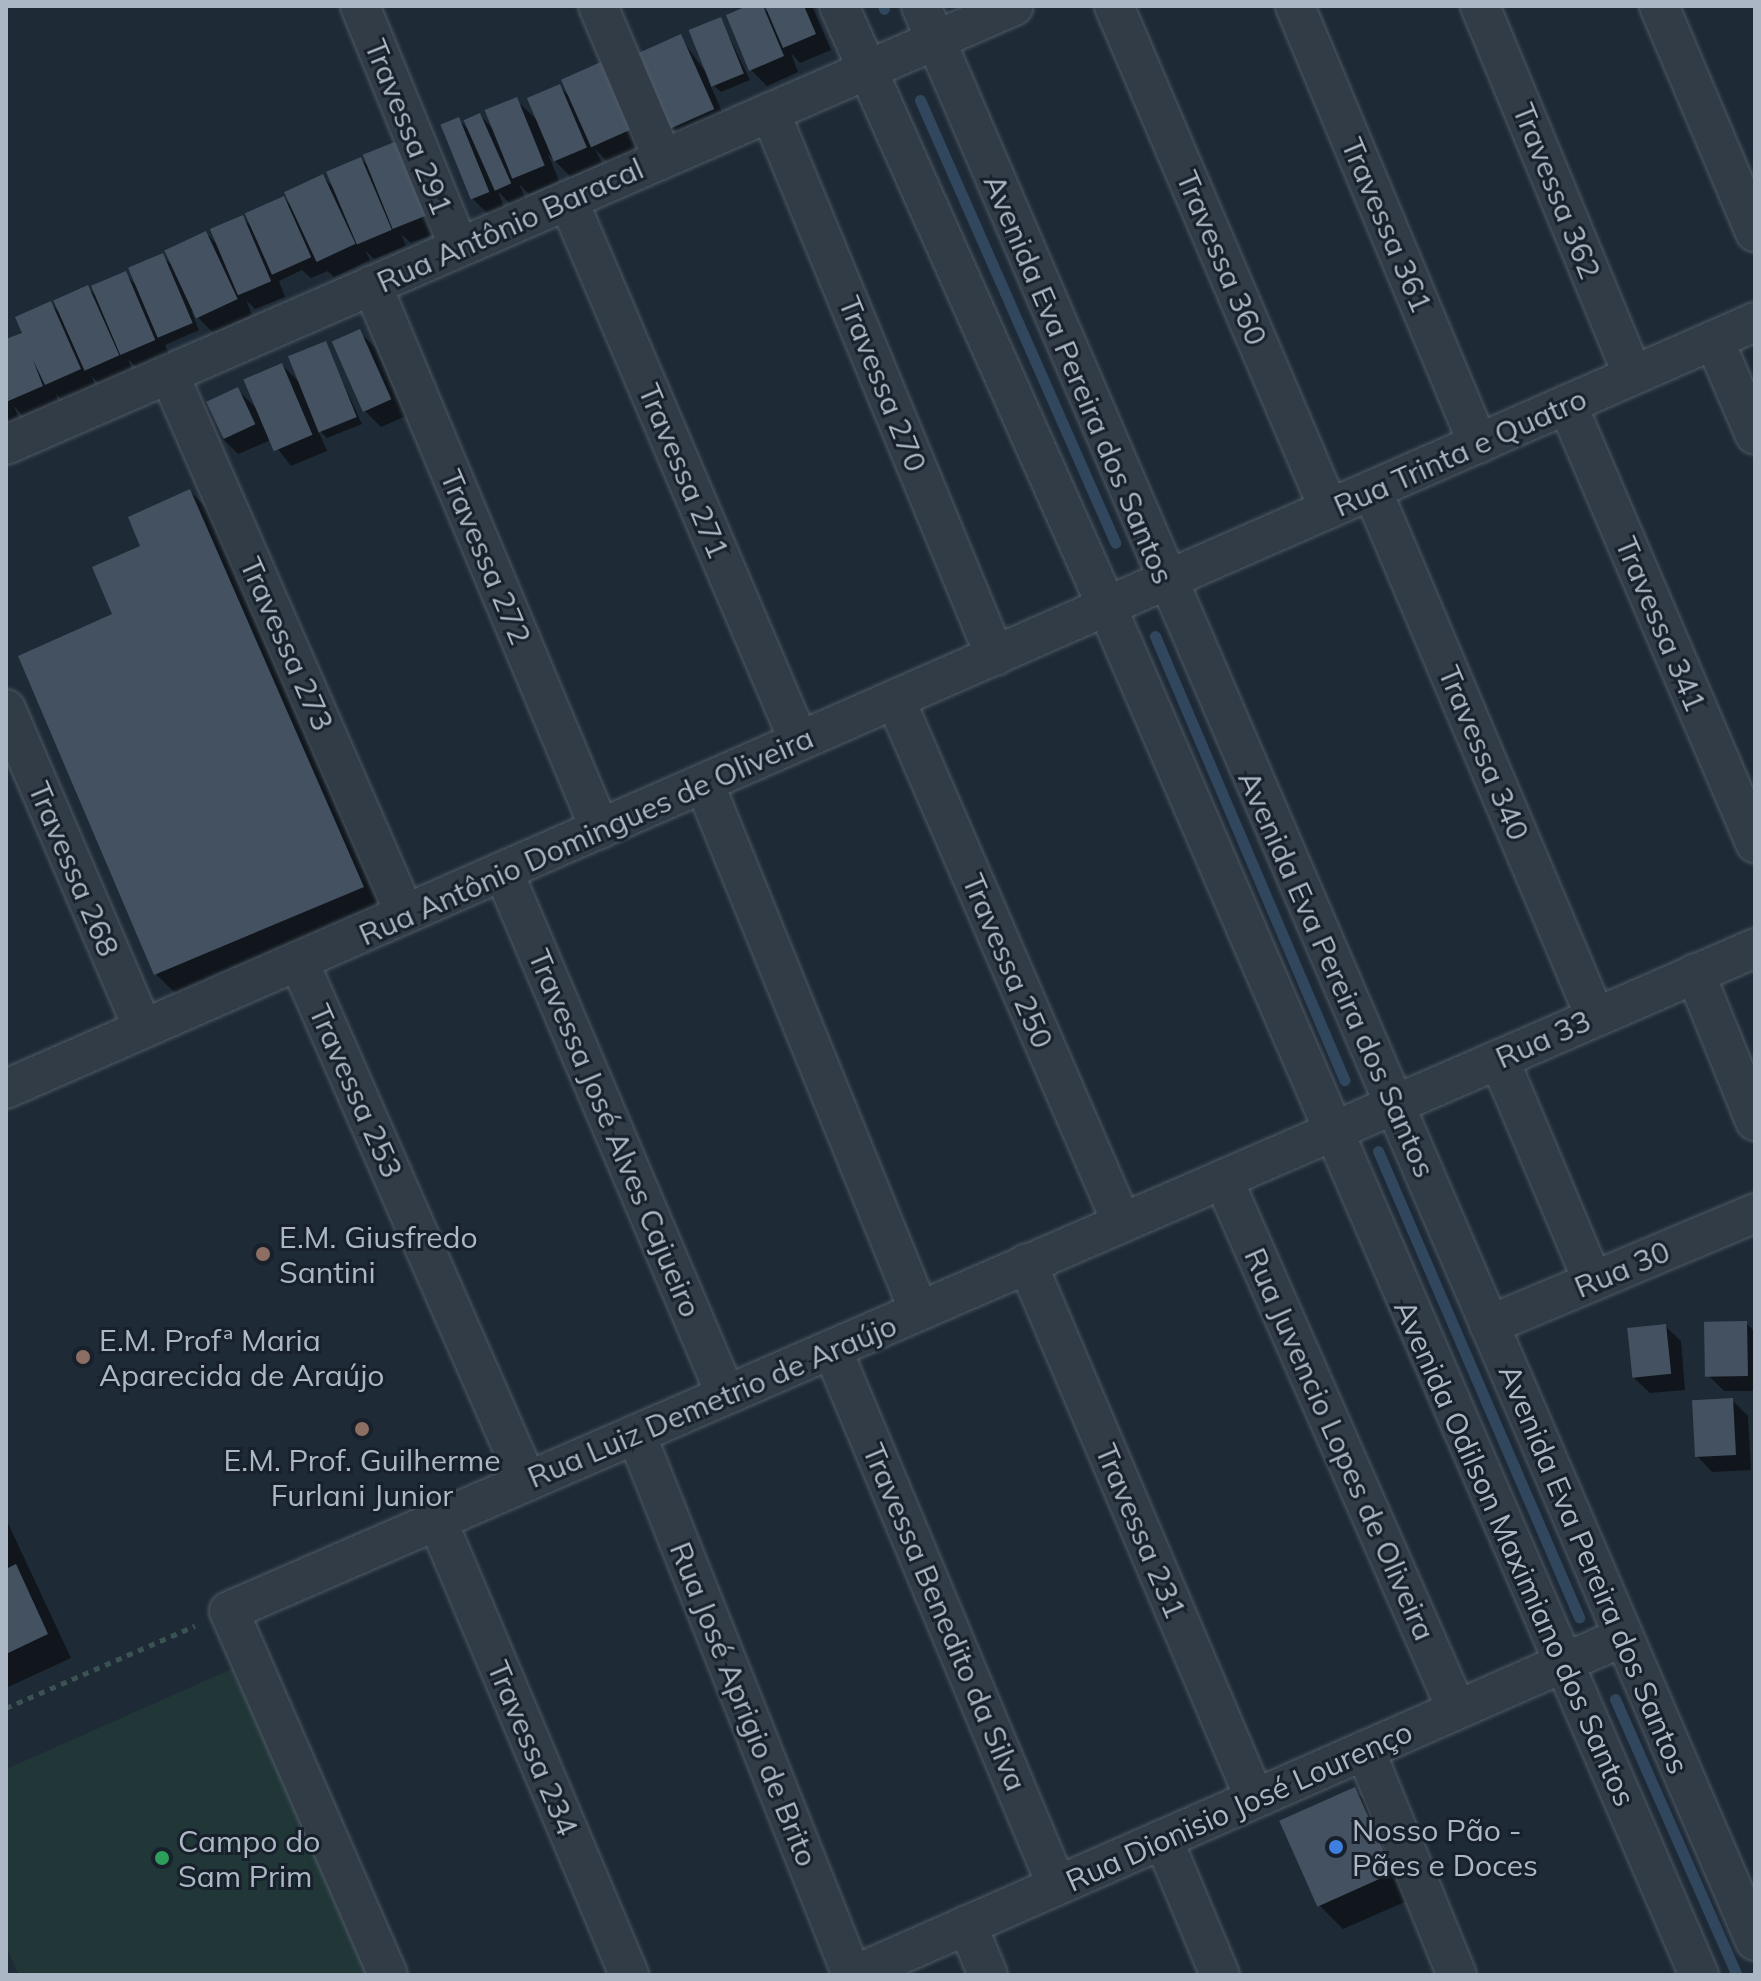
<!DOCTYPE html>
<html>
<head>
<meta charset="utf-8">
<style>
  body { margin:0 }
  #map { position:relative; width:1761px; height:1981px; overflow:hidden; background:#1e2a36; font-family:Mulish,sans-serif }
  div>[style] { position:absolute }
  .green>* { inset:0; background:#203637 }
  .shadow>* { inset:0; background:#0007 }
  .stream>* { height:11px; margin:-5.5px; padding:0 5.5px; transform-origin:5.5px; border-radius:5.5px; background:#30475e }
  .building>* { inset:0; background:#445161; transform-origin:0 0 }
  .path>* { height:5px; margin-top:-2.5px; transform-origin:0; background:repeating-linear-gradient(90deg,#3b5252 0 6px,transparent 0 12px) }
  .roads { filter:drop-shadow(0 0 2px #4f5a65) drop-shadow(0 0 2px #4f5a65) }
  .minor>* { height:38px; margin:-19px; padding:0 19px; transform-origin:19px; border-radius:19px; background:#323c47 }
  .dots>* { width:22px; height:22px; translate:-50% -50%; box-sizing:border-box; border:4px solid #18212b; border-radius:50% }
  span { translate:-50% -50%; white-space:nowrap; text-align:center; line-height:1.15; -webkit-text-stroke:6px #18212b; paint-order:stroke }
  .street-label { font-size:30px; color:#abb7c4 }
  .poi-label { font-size:30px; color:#abb7c4 }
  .left { translate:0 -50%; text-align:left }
  .frame { position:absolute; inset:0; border:8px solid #abb7c4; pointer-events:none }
</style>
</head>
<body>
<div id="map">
  <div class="green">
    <div style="clip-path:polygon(234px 1668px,371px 1975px,19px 1975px,6px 1947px,6px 1769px)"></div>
  </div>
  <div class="shadow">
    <div style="clip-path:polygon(753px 6px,770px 12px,767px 6px,812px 6px,831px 50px,800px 63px,791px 53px,798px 72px,767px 86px,751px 70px)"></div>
    <div style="clip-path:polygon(721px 20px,750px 80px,721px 92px,708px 80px,728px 125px,686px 143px,670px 128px,680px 37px,704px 70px)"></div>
    <div style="clip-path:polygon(603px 64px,647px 145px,608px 162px,595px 149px,602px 163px,571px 177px,548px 154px,559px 181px,529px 194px,519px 184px,525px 198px,511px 205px,498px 191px,504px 208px,489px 215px,473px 199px,459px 120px,469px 130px,480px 115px,493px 129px,516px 100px,538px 121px,560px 87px,571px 98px)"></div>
    <div style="clip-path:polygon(366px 156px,442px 231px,411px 243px,401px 234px,406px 246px,374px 259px,365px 250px,370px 260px,334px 277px,328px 271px,311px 278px,302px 270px,279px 281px,285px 297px,255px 309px,246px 300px,252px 315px,213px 333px,191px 310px,199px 330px,165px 345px,170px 356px,138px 369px,128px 359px,133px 372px,101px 386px,92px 376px,95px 385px,62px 400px,56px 394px,58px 402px,23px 416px,14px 406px,19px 419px,6px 424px,6px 341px,24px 334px,51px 304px,61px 314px,88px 288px,99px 299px,125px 274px,138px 287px,162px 256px,174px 267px,206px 233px,220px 247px,243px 218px,253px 228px,284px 198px,293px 208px,323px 177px,337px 191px,361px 159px,372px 170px)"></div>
    <div style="clip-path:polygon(359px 332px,375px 347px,406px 416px,381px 427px,365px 411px)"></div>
    <div style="clip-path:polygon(325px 344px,362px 424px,327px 438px,317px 428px,327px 451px,291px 466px,271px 440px,238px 454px,222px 438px,237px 389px,258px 410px,282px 365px,302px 385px)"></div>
    <div style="clip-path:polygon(190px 491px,213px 515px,386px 911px,180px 998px,156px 974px,115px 615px,143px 547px)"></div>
    <div style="clip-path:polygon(1746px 1323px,1755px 1332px,1755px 1391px,1724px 1391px,1708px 1375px)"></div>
    <div style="clip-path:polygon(1665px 1326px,1681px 1341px,1685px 1390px,1650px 1393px,1634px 1378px)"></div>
    <div style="clip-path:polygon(1732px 1400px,1748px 1416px,1751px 1470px,1712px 1472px,1697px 1456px)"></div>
    <div style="clip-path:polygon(6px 1519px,71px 1658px,6px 1688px)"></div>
    <div style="clip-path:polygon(1354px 1790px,1378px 1813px,1416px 1897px,1343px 1929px,1319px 1905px)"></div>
  </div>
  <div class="stream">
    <div style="left:883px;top:6px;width:3px;rotate:72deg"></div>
    <div style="left:920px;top:100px;width:484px;rotate:66.2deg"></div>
    <div style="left:1155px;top:636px;width:483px;rotate:66.9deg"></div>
    <div style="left:1378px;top:1151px;width:508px;rotate:66.67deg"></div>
    <div style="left:1615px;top:1699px;width:302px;rotate:66.2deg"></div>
  </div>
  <div class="building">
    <div style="clip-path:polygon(747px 6px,763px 6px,784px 56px,749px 71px,726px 15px)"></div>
    <div style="clip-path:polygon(765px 6px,804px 6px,816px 34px,783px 48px)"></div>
    <div style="left:721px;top:17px;width:61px;height:35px;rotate:68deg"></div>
    <div style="left:681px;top:34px;width:82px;height:51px;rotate:66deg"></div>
    <div style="left:603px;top:61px;width:74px;height:46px;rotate:66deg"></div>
    <div style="left:560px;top:84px;width:69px;height:36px;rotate:67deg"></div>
    <div style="left:517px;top:97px;width:74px;height:35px;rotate:68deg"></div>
    <div style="left:480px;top:113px;width:77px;height:18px;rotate:66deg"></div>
    <div style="left:459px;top:117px;width:81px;height:20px;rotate:68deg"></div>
    <div style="left:397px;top:141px;width:80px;height:37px;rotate:68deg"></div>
    <div style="left:361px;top:157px;width:79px;height:38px;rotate:67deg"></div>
    <div style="left:323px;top:174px;width:77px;height:43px;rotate:65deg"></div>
    <div style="left:284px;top:196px;width:67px;height:43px;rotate:66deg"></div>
    <div style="left:243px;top:215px;width:72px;height:36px;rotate:67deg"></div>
    <div style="left:206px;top:231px;width:75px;height:46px;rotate:65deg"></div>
    <div style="left:163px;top:253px;width:76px;height:38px;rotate:67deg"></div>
    <div style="left:126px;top:271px;width:75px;height:38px;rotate:67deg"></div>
    <div style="left:88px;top:285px;width:77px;height:38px;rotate:66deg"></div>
    <div style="clip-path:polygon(51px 301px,81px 369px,45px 385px,33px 360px,43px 386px,6px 402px,6px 339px,22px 333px,15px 317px)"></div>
    <div style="left:360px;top:329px;width:77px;height:31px;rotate:66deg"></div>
    <div style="left:326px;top:341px;width:82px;height:41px;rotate:68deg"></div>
    <div style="left:282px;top:363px;width:78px;height:42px;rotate:67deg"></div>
    <div style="left:238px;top:387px;width:41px;height:35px;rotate:65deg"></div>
    <div style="clip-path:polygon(190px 489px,364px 887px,154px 975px,18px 656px,112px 614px,92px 567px,140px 546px,128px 517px)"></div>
    <div style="left:1747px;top:1321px;width:55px;height:43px;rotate:89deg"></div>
    <div style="left:1666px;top:1324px;width:50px;height:39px;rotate:84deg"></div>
    <div style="left:1733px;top:1398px;width:57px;height:41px;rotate:87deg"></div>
    <div style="clip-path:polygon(16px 1564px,48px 1634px,6px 1654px,6px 1569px)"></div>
    <div style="left:1355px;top:1787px;width:94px;height:83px;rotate:66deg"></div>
  </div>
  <div class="path">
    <div style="left:6px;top:1708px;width:206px;rotate:-23.5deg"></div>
  </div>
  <div class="roads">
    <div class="minor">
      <div style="left:360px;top:6px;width:261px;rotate:67.7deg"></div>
      <div style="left:598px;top:6px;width:166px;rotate:67deg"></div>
      <div style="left:839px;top:6px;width:658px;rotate:65.97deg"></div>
      <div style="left:1107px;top:607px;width:1491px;rotate:66.6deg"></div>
      <div style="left:921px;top:6px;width:2107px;rotate:66.68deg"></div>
      <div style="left:1114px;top:6px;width:547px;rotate:66.86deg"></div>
      <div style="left:1295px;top:6px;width:475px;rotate:67.3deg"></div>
      <div style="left:1480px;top:6px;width:399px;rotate:67.5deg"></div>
      <div style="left:1659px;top:6px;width:246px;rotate:67deg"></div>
      <div style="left:770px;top:112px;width:589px;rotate:67.53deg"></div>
      <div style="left:568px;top:200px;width:588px;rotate:66.88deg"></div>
      <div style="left:372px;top:285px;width:590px;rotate:67.26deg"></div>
      <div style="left:1714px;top:340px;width:103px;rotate:66.7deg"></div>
      <div style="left:169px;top:374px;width:589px;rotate:66.39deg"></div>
      <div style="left:1567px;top:404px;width:478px;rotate:66.8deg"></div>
      <div style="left:6px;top:445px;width:1099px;rotate:-23.53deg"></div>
      <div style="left:1372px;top:490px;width:571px;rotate:67.03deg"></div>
      <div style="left:895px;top:699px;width:571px;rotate:66.58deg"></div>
      <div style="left:6px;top:709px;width:348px;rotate:66.8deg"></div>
      <div style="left:704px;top:783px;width:570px;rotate:67.84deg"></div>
      <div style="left:503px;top:871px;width:569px;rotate:66.95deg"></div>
      <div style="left:300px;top:964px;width:565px;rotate:66.3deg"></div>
      <div style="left:1695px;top:973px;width:160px;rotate:67.9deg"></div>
      <div style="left:1499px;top:1059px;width:241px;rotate:67.1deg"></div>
      <div style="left:6px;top:1089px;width:1910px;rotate:-23.68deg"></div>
      <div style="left:1223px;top:1179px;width:580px;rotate:66.22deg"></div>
      <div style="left:1027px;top:1263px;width:582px;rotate:66.96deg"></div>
      <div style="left:1489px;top:1325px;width:289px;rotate:-22.8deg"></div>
      <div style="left:832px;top:1349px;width:582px;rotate:67.27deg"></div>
      <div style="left:636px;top:1434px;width:583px;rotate:68.24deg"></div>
      <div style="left:437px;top:1520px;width:494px;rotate:67.1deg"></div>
      <div style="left:1365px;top:1750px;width:243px;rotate:67.8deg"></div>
      <div style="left:1163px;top:1839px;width:147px;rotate:67.3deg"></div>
      <div style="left:967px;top:1925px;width:54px;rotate:67.2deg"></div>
      <div style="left:388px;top:1975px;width:397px;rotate:-113.6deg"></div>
      <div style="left:229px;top:1611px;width:1664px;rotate:-23.48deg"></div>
      <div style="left:854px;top:1975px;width:840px;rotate:-23.73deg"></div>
    </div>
  </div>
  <div class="dots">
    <div style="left:263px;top:1254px;background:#8d6e63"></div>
    <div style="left:83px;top:1357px;background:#8d6e63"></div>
    <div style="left:362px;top:1429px;background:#8d6e63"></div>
    <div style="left:1336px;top:1847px;background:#3f7fe0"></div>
    <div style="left:162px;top:1858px;background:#2e9e5b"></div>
  </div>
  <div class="street-label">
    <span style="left:409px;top:127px;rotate:68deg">Travessa 291</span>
    <span style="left:1557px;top:191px;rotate:68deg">Travessa 362</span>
    <span style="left:510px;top:225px;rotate:-24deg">Rua Antônio Baracal</span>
    <span style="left:1387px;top:225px;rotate:67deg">Travessa 361</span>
    <span style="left:1222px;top:258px;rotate:67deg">Travessa 360</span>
    <span style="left:1079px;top:379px;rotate:67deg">Avenida Eva Pereira dos Santos</span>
    <span style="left:883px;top:384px;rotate:68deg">Travessa 270</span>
    <span style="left:1460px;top:452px;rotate:-24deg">Rua Trinta e Quatro</span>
    <span style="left:684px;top:471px;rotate:67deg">Travessa 271</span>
    <span style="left:486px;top:557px;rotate:67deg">Travessa 272</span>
    <span style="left:1661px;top:624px;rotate:67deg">Travessa 341</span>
    <span style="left:287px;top:644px;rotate:66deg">Travessa 273</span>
    <span style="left:1484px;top:753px;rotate:67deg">Travessa 340</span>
    <span style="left:586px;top:836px;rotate:-24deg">Rua Antônio Domingues de Oliveira</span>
    <span style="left:74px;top:869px;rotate:67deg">Travessa 268</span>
    <span style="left:1008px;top:961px;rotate:67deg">Travessa 250</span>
    <span style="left:1337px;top:974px;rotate:66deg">Avenida Eva Pereira dos Santos</span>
    <span style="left:1543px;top:1039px;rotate:-24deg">Rua 33</span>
    <span style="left:356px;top:1091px;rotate:66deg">Travessa 253</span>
    <span style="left:615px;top:1133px;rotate:67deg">Travessa José Alves Cajueiro</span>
    <span style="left:1622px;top:1269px;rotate:-23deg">Rua 30</span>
    <span style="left:712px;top:1401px;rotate:-23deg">Rua Luiz Demetrio de Araújo</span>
    <span style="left:1340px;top:1444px;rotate:66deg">Rua Juvencio Lopes de Oliveira</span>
    <span style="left:1141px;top:1531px;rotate:67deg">Travessa 231</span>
    <span style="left:1515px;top:1553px;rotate:66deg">Avenida Odilson Maximiano dos Santos</span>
    <span style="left:1594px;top:1569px;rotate:67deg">Avenida Eva Pereira dos Santos</span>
    <span style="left:945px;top:1617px;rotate:67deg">Travessa Benedito da Silva</span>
    <span style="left:744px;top:1704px;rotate:68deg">Rua José Aprigio de Brito</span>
    <span style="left:533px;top:1748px;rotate:67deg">Travessa 234</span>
    <span style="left:1239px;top:1806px;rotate:-24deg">Rua Dionisio José Lourenço</span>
  </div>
  <div class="poi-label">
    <span class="left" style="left:279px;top:1254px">E.M. Giusfredo<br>Santini</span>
    <span class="left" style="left:99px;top:1357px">E.M. Profª Maria<br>Aparecida de Araújo</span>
    <span style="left:362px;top:1477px">E.M. Prof. Guilherme<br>Furlani Junior</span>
    <span class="left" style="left:1352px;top:1847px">Nosso Pão -<br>Pães e Doces</span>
    <span class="left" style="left:178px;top:1858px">Campo do<br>Sam Prim</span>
  </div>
  <div class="frame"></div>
</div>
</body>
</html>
